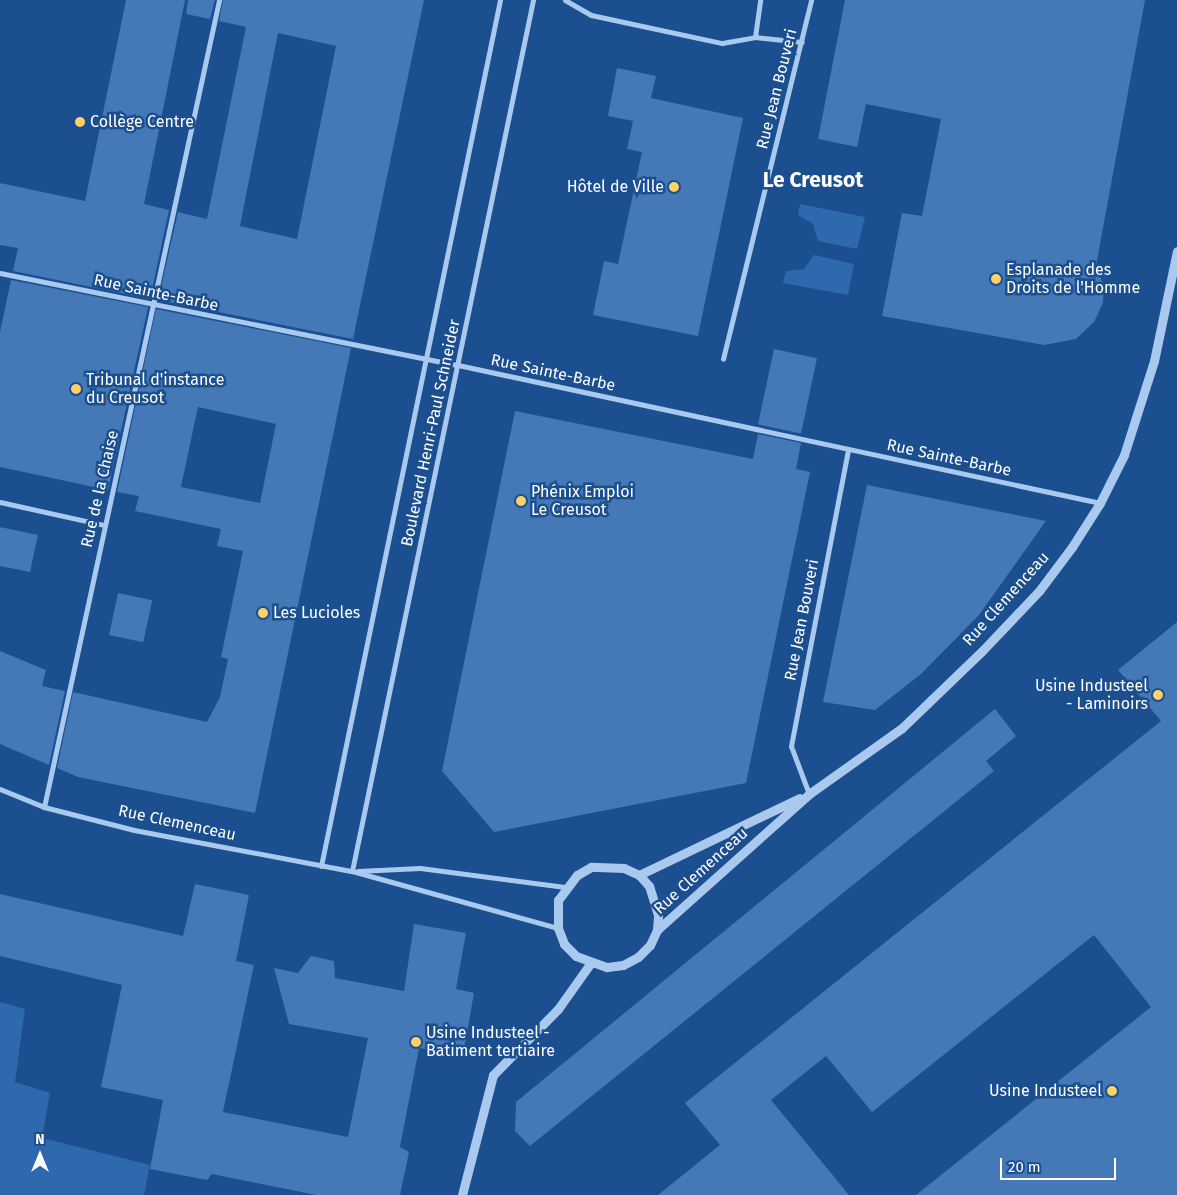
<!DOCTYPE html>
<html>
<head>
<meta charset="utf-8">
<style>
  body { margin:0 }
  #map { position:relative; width:1177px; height:1195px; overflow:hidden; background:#1b4f8f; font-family:"Fira Sans",sans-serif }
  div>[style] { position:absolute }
  .green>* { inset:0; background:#2e69ad }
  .building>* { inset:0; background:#4478b7; transform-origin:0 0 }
  .pedestrian>* { height:4.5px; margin:-2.25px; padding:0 2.25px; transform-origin:2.25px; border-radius:2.25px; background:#a9c9ee }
  .minor>* { height:5px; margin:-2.5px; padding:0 2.5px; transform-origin:2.5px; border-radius:2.5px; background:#a9c9ee }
  .tertiary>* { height:9px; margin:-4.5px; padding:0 4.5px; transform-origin:4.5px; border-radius:4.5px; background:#a9c9ee }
  .dots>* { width:14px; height:14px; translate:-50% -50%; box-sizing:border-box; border:2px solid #1b4f8f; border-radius:50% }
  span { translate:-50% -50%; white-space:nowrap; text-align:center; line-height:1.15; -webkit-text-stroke:5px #1b4f8f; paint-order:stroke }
  .street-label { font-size:16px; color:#fff }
  .poi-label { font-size:16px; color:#fff }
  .left { translate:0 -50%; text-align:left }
  .right { translate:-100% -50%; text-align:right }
  .district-label { font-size:21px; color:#fff; font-weight:700 }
  .north { position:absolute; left:15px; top:1130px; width:50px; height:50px; -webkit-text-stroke:4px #1b4f8f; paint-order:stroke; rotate:0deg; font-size:14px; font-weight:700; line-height:20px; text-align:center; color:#fff }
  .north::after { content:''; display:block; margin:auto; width:18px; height:22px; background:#fff; clip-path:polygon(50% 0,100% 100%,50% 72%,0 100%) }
  .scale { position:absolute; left:1000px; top:1158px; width:116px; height:22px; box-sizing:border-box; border:2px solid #fff; border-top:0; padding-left:6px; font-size:15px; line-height:18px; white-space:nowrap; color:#fff; -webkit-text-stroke:4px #1b4f8f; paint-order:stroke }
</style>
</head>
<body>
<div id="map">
  <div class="green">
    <div style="clip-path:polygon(800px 204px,865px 217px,857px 249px,818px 241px,813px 224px,798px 215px)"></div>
    <div style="clip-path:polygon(814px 255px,854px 264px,848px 295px,783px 283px,786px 271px,804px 269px)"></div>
    <div style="clip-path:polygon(0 1002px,25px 1009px,15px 1082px,50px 1093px,42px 1138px,150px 1165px,144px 1195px,0 1195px)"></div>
  </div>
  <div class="building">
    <div style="clip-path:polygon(126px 0,185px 0,144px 204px,169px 210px,150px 299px,13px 271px,18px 248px,0 245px,0 183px,85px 201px)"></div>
    <div style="clip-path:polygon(188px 0,215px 0,210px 19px,186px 14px)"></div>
    <div style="clip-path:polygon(evenodd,223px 0,424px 0,353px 339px,158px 300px,178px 212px,207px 219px,246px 27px,219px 21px,223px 0,278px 33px,336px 46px,297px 239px,240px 226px,278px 33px)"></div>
    <div style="clip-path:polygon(845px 0,1145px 0,1096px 266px,1104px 286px,1103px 303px,1094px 322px,1076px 339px,1044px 345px,882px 316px,902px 213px,922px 216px,941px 119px,866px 104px,857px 147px,818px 139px)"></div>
    <div style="clip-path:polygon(617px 68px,656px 76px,651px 98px,743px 118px,698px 336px,593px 315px,604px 261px,618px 264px,642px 152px,627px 149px,633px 121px,608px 116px)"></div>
    <div style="clip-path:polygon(11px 280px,148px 307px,108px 490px,0 467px,0 332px)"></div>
    <div style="clip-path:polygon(evenodd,156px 309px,351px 348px,255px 813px,78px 777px,57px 768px,73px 692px,207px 722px,220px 697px,228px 659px,221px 657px,243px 551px,217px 546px,221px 529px,135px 511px,139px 496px,117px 492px,156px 309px,198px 407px,276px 424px,260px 503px,181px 487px,198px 407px)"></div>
    <div style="left:774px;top:349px;width:44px;height:77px;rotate:12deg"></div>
    <div style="clip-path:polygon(515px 411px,753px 459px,758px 434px,801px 443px,796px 469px,810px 472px,746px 783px,494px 832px,442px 771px)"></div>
    <div style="clip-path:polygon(867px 485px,1046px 521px,979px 615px,921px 674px,875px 710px,823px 702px)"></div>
    <div style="clip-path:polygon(0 527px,38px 535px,30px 572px,0 566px)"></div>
    <div style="left:118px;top:593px;width:35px;height:43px;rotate:12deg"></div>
    <div style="clip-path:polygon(1177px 622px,1177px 1195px,916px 1195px,1151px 1007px,1094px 935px,872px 1112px,826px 1056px,771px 1100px,849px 1195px,658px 1195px,720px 1145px,685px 1103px,1161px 721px,1118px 670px)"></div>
    <div style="clip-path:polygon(0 651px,46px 670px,42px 686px,65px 691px,49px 765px,0 744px)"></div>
    <div style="clip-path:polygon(995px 709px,1016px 736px,986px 761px,994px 771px,530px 1146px,515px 1131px,516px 1102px)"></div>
    <div style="clip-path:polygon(195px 884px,249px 895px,236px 961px,254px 965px,223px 1112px,348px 1137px,368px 1038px,289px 1024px,274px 968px,298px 973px,311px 956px,334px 961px,335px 978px,404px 991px,414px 924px,466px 933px,456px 989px,474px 993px,463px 1055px,419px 1048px,400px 1147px,409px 1152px,400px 1195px,316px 1195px,212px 1174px,207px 1180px,150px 1169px,163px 1100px,101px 1087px,122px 985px,0 956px,0 894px,183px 936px)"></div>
  </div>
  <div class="pedestrian">
    <div style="left:755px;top:37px;width:47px;rotate:6.1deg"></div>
    <div style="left:723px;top:359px;width:370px;rotate:-76.2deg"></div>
  </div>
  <div class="minor">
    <div style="left:565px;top:0;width:30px;rotate:30deg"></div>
    <div style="left:591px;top:15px;width:134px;rotate:12.1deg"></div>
    <div style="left:722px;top:43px;width:34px;rotate:-10deg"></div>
    <div style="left:755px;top:37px;width:37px;rotate:-82deg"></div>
    <div style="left:0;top:273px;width:467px;rotate:11.4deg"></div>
    <div style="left:458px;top:365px;width:657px;rotate:12.13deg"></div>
    <div style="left:0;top:502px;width:107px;rotate:12.5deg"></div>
    <div style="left:0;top:789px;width:48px;rotate:22.2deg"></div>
    <div style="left:44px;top:807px;width:93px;rotate:14.3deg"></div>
    <div style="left:134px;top:830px;width:222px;rotate:10.7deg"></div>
    <div style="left:352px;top:871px;width:214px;rotate:15.5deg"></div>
    <div style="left:809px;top:794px;width:51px;rotate:-110.6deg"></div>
    <div style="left:791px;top:746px;width:302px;rotate:-79.1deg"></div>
    <div style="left:44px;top:807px;width:826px;rotate:-77.76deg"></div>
    <div style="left:321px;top:866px;width:884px;rotate:-78.32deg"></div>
    <div style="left:352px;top:871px;width:890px;rotate:-78.26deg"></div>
    <div style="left:358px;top:871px;width:62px;rotate:-2.8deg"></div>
    <div style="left:420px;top:868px;width:146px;rotate:7.5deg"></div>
  </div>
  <div class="tertiary">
    <div style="left:639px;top:875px;width:178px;rotate:-25.6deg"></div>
    <div style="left:657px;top:930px;width:15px;rotate:-86deg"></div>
    <div style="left:658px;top:915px;width:30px;rotate:-107deg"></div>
    <div style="left:649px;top:886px;width:15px;rotate:-132deg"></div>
    <div style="left:639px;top:875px;width:17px;rotate:-155deg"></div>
    <div style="left:624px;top:868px;width:33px;rotate:-178deg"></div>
    <div style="left:591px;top:867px;width:16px;rotate:150deg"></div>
    <div style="left:577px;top:875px;width:31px;rotate:127deg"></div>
    <div style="left:558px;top:900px;width:28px;rotate:90deg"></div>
    <div style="left:558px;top:928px;width:17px;rotate:69deg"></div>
    <div style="left:564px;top:944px;width:17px;rotate:45deg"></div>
    <div style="left:576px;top:956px;width:33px;rotate:20deg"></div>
    <div style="left:607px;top:967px;width:16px;rotate:-7deg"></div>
    <div style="left:623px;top:965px;width:17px;rotate:-28deg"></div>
    <div style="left:638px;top:957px;width:17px;rotate:-45deg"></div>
    <div style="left:650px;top:945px;width:17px;rotate:-65deg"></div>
    <div style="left:657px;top:930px;width:204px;rotate:-41.8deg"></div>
    <div style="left:809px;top:794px;width:114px;rotate:-35.4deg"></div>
    <div style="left:902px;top:728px;width:111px;rotate:-43.9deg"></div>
    <div style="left:982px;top:651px;width:83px;rotate:-46.5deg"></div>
    <div style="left:1039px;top:591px;width:55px;rotate:-53.1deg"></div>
    <div style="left:1072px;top:547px;width:52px;rotate:-57.5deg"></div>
    <div style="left:1100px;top:503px;width:54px;rotate:-63.4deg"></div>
    <div style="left:1124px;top:455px;width:99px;rotate:-72.3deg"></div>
    <div style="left:1154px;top:361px;width:112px;rotate:-78.2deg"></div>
    <div style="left:462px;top:1195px;width:124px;rotate:-75.5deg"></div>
    <div style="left:493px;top:1075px;width:93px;rotate:-45.4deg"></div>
    <div style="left:558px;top:1009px;width:55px;rotate:-54.6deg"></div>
  </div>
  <div class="dots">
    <div style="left:80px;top:122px;background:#ffd166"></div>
    <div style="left:674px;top:187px;background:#ffd166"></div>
    <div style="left:996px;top:279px;background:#ffd166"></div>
    <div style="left:76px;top:389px;background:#ffd166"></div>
    <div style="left:521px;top:501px;background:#ffd166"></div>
    <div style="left:263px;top:613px;background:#ffd166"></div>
    <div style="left:1158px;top:695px;background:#ffd166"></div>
    <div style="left:416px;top:1042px;background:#ffd166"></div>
    <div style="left:1112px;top:1091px;background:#ffd166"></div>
  </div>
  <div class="street-label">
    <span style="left:777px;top:89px;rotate:-76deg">Rue Jean Bouveri</span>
    <span style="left:156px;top:293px;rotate:12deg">Rue Sainte-Barbe</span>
    <span style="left:553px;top:373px;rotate:12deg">Rue Sainte-Barbe</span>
    <span style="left:431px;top:433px;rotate:-78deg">Boulevard Henri-Paul Schneider</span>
    <span style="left:949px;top:458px;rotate:12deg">Rue Sainte-Barbe</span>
    <span style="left:100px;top:489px;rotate:-77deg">Rue de la Chaise</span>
    <span style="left:1006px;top:599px;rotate:-48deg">Rue Clemenceau</span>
    <span style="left:802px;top:620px;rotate:-79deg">Rue Jean Bouveri</span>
    <span style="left:177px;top:823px;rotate:12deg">Rue Clemenceau</span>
    <span style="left:701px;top:871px;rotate:-42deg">Rue Clemenceau</span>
  </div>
  <div class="poi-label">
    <span class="left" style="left:90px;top:122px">Collège Centre</span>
    <span class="right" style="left:664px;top:187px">Hôtel de Ville</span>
    <span class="left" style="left:1006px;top:279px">Esplanade des<br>Droits de l'Homme</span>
    <span class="left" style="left:86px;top:389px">Tribunal d'instance<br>du Creusot</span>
    <span class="left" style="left:531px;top:501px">Phénix Emploi<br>Le Creusot</span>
    <span class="left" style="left:273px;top:613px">Les Lucioles</span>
    <span class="right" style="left:1148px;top:695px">Usine Industeel<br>- Laminoirs</span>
    <span class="left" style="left:426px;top:1042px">Usine Industeel -<br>Batiment tertiaire</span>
    <span class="right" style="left:1102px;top:1091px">Usine Industeel</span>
  </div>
  <div class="district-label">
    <span style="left:813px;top:180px">Le Creusot</span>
  </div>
  <div class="north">N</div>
  <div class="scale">20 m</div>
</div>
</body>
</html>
